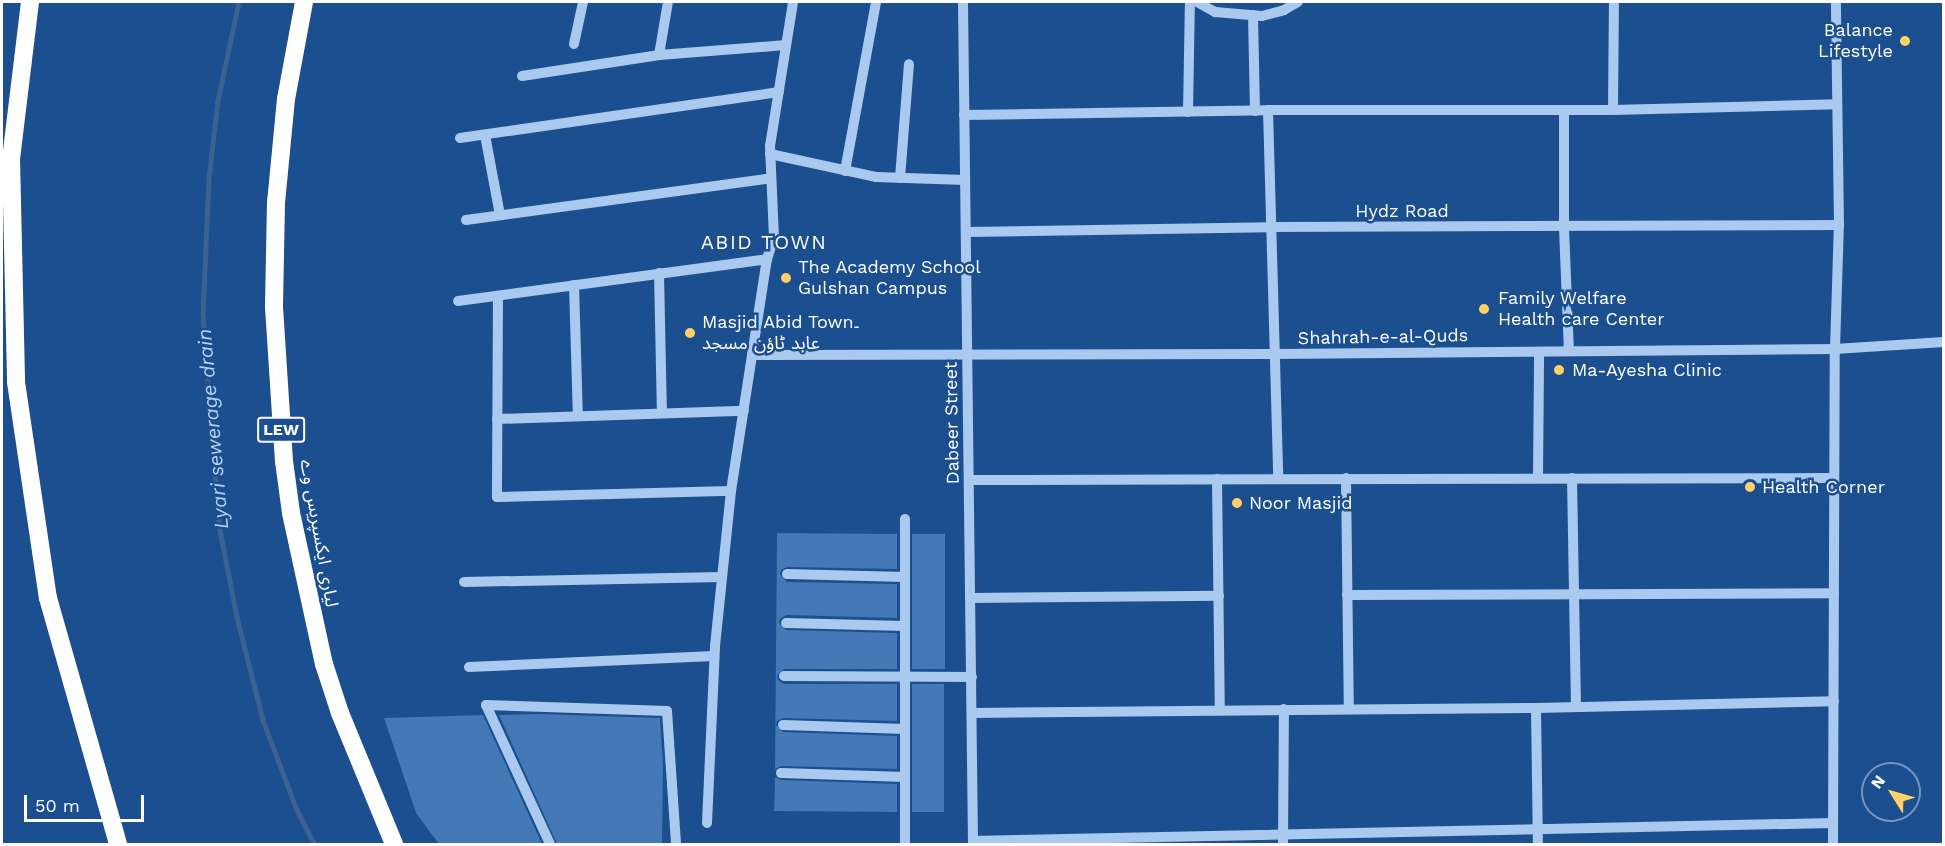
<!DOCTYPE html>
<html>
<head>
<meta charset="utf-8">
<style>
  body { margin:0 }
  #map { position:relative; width:1945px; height:846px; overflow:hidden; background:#1b4f8f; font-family:"Work Sans","Noto Sans Arabic",sans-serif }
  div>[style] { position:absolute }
  .stream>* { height:4.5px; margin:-2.25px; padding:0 2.25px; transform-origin:2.25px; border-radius:2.25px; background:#3c6290 }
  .building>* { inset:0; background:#4478b7; transform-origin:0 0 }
  .minor>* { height:10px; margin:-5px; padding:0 5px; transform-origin:5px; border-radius:5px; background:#a9c9ee }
  .highway>* { height:18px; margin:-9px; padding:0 9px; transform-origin:9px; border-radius:9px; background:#fff }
  .dots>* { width:16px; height:16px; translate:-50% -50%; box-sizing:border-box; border:3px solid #1b4f8f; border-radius:50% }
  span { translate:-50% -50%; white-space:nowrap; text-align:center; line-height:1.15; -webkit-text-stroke:5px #1b4f8f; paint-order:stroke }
  .shield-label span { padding:2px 4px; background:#1b4f8f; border:2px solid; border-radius:4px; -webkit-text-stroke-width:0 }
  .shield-label { font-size:16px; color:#fff; font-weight:700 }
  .poi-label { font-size:18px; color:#fff }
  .right { translate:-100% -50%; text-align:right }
  .left { translate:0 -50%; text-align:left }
  .street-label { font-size:18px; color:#fff }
  .neighbourhood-label { font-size:20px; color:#fff; letter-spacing:1.5px }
  .water-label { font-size:20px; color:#b5d3f5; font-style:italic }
  .frame { position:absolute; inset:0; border:3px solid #fff; pointer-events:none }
  .north { position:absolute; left:1861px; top:762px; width:60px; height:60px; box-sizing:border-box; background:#1b4f8f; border:2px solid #7695bc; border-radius:50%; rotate:307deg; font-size:16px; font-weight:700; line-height:24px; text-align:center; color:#fff }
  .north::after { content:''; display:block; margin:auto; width:21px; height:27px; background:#ffd166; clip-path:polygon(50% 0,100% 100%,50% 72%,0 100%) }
  .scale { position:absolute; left:24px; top:795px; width:120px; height:27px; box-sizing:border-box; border:3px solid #fff; border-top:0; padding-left:8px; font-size:18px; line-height:21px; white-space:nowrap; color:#fff; -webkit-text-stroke:4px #1b4f8f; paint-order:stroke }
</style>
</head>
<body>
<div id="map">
  <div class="stream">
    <div style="left:239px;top:2px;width:101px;rotate:102deg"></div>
    <div style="left:218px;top:101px;width:79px;rotate:96.6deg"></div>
    <div style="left:209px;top:179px;width:135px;rotate:92.5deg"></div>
    <div style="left:203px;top:314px;width:212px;rotate:85.7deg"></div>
    <div style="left:219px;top:525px;width:94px;rotate:78.9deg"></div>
    <div style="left:237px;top:617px;width:106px;rotate:75.8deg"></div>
    <div style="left:263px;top:720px;width:96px;rotate:69.3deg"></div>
    <div style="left:297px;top:810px;width:38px;rotate:63deg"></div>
  </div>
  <div class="building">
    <div style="clip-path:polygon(777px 533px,897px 534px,897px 569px,787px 567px,781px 570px,780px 574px,787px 582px,897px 584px,897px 618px,786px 615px,780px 619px,779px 623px,786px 630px,897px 633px,897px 669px,784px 669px,777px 675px,778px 680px,784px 684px,897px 684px,897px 721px,783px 718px,777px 721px,776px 725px,783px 732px,897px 736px,897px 769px,781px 766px,775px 769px)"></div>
    <div style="left:912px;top:534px;width:33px;height:135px"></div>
    <div style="left:912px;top:684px;width:32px;height:128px"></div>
    <div style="clip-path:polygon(538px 714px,660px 718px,663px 765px,662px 844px,557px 844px,499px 715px)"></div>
    <div style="clip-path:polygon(483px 715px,542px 844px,439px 844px,416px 813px,384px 718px)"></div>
    <div style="clip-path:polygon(775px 777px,781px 780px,897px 784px,897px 812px,774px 811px)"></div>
  </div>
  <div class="minor">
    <div style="left:963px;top:2px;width:842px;rotate:89.32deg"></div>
    <div style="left:1197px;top:2px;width:21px;rotate:29deg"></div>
    <div style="left:1215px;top:12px;width:47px;rotate:4.9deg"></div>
    <div style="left:1262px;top:16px;width:23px;rotate:-15deg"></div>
    <div style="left:1284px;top:10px;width:16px;rotate:-30deg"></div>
    <div style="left:1253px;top:15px;width:96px;rotate:88.8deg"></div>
    <div style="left:574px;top:44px;width:43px;rotate:-77.9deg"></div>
    <div style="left:659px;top:55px;width:54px;rotate:-80.4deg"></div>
    <div style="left:522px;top:76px;width:139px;rotate:-8.7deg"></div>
    <div style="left:659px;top:55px;width:127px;rotate:-4.5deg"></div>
    <div style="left:1268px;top:110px;width:368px;rotate:88.4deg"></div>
    <div style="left:1564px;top:110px;width:118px;rotate:90deg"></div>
    <div style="left:1564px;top:228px;width:123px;rotate:87.7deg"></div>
    <div style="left:1613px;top:110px;width:108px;rotate:-89.5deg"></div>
    <div style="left:1188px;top:112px;width:110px;rotate:-89deg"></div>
    <div style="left:964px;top:115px;width:304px;rotate:-0.9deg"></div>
    <div style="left:1268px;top:110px;width:345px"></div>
    <div style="left:1613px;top:110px;width:224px;rotate:-1.5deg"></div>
    <div style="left:485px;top:135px;width:81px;rotate:79.4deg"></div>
    <div style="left:460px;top:138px;width:322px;rotate:-8.2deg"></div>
    <div style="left:770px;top:154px;width:108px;rotate:12.2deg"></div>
    <div style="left:876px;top:177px;width:89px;rotate:1.9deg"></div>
    <div style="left:845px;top:171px;width:172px;rotate:-79.6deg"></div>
    <div style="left:900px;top:178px;width:114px;rotate:-85.5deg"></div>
    <div style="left:466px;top:220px;width:308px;rotate:-7.8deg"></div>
    <div style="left:966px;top:232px;width:303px;rotate:-0.9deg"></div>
    <div style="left:1269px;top:227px;width:570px;rotate:-0.2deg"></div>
    <div style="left:659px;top:273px;width:140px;rotate:88.8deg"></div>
    <div style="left:574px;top:285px;width:131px;rotate:88.3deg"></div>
    <div style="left:498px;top:296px;width:201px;rotate:90.3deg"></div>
    <div style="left:497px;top:497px;width:234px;rotate:-1.5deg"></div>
    <div style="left:458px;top:301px;width:312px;rotate:-7.7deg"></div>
    <div style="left:767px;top:259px;width:22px;rotate:-72deg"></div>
    <div style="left:774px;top:238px;width:92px;rotate:-92.5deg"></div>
    <div style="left:770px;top:146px;width:146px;rotate:-80.9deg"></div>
    <div style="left:752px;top:355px;width:524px;rotate:-0.11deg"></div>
    <div style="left:1276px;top:354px;width:559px;rotate:-0.51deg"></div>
    <div style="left:1835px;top:349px;width:109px;rotate:-3.7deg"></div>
    <div style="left:497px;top:419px;width:247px;rotate:-1.9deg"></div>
    <div style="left:1346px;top:478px;width:230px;rotate:89.3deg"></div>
    <div style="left:1538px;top:478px;width:126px;rotate:-89.5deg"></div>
    <div style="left:1572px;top:478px;width:229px;rotate:89deg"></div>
    <div style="left:1217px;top:479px;width:230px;rotate:89.3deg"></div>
    <div style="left:969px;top:480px;width:865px;rotate:-0.13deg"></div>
    <div style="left:905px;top:519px;width:325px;rotate:90deg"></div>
    <div style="left:787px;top:574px;width:118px;rotate:1.5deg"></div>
    <div style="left:464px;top:582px;width:258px;rotate:-1.1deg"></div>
    <div style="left:1347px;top:595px;width:487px;rotate:-0.2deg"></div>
    <div style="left:970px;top:598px;width:249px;rotate:-0.5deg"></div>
    <div style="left:786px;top:623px;width:119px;rotate:1.4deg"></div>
    <div style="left:469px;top:667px;width:245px;rotate:-2.6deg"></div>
    <div style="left:784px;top:676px;width:188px;rotate:0.3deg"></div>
    <div style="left:1536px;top:708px;width:136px;rotate:89.2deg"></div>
    <div style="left:973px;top:713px;width:563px;rotate:-0.51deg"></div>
    <div style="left:1536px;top:708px;width:298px;rotate:-1.3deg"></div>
    <div style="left:783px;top:725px;width:122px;rotate:1.9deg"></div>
    <div style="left:781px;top:773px;width:124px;rotate:1.8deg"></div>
    <div style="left:707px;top:823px;width:177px;rotate:-87.4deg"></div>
    <div style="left:715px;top:646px;width:156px;rotate:-84.1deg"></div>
    <div style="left:731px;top:491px;width:235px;rotate:-81.2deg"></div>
    <div style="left:973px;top:841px;width:860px;rotate:-1.2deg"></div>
    <div style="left:550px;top:844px;width:153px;rotate:-114.7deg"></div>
    <div style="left:486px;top:705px;width:181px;rotate:1.9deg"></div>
    <div style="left:667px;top:711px;width:133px;rotate:86.1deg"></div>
    <div style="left:1283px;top:844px;width:135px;rotate:-89.6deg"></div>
    <div style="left:1833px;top:844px;width:495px;rotate:-89.8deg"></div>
    <div style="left:1835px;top:349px;width:124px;rotate:-88.2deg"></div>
    <div style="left:1839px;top:225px;width:223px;rotate:-90.8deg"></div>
  </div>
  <div class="highway">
    <div style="left:30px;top:2px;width:157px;rotate:96.9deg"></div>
    <div style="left:11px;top:158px;width:224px;rotate:88.7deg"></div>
    <div style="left:16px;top:382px;width:218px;rotate:81.6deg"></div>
    <div style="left:48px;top:598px;width:256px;rotate:74.1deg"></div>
    <div style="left:304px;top:2px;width:99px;rotate:100.5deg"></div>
    <div style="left:286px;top:99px;width:103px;rotate:95.5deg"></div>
    <div style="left:276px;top:202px;width:105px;rotate:91.1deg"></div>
    <div style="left:274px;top:307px;width:154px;rotate:86.3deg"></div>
    <div style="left:284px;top:461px;width:52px;rotate:82.3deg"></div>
    <div style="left:291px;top:513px;width:155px;rotate:77.7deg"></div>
    <div style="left:324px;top:664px;width:52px;rotate:71.9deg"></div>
    <div style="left:340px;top:713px;width:142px;rotate:67.6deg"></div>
  </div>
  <div class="dots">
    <div style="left:1905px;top:41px;background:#ffd166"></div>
    <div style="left:786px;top:278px;background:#ffd166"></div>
    <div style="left:1484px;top:309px;background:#ffd166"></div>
    <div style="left:690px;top:333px;background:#ffd166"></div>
    <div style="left:1559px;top:370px;background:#ffd166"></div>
    <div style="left:1750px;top:487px;background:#ffd166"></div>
    <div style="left:1237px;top:503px;background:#ffd166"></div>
  </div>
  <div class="shield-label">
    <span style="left:281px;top:430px">LEW</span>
  </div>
  <div class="poi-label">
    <span class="right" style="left:1893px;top:41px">Balance<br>Lifestyle</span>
    <span class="left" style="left:798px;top:278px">The Academy School<br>Gulshan Campus</span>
    <span class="left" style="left:1498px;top:309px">Family Welfare<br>Health care Center</span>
    <span class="left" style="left:702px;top:333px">Masjid Abid Town۔<br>عابد ٹاؤن مسجد</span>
    <span class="left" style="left:1572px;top:370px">Ma-Ayesha Clinic</span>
    <span class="left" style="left:1762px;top:487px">Health Corner</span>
    <span class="left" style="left:1249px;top:503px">Noor Masjid</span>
  </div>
  <div class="street-label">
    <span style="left:1402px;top:211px">Hydz Road</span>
    <span style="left:1383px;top:337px;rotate:-1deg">Shahrah-e-al-Quds</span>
    <span style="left:952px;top:423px;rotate:-91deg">Dabeer Street</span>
    <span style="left:319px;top:533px;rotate:80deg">لیاری ایکسپریس وے</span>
  </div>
  <div class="neighbourhood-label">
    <span style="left:764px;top:242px">ABID TOWN</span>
  </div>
  <div class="water-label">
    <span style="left:213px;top:429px;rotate:-95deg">Lyari sewerage drain</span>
  </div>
  <div class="frame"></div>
  <div class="north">N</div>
  <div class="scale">50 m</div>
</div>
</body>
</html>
